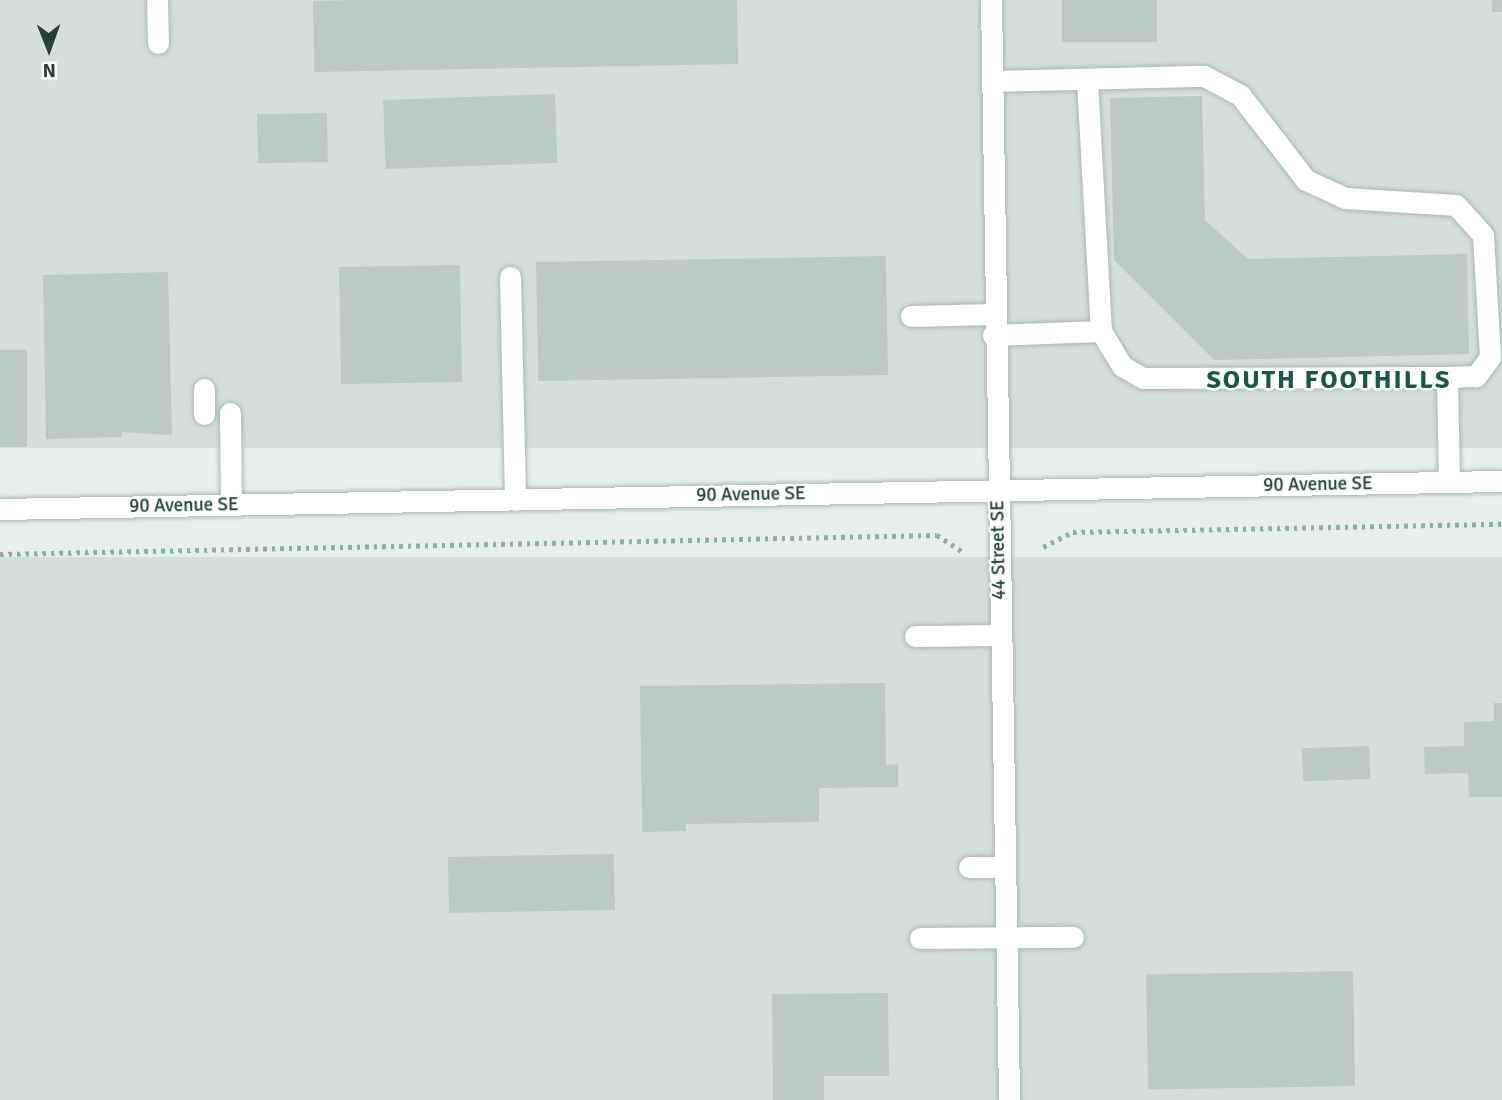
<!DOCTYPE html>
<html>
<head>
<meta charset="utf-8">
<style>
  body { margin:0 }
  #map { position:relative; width:1502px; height:1100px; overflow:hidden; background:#e6efeb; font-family:Signika,sans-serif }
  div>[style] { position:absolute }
  .built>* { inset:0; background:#d4dfda; transform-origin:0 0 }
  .building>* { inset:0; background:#bbcac4; transform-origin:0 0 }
  .path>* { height:4.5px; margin-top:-2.25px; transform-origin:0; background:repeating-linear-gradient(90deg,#86b3a5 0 3.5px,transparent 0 8.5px) }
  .roads { filter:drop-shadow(0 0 2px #a8b8b2) drop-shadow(0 0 2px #a8b8b2) }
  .minor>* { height:21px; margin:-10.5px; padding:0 10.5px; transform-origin:10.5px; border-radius:10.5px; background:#fff }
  span { translate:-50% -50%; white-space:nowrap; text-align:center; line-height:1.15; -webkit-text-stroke:5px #f7fbf9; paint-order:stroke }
  .street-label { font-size:19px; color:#24423a }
  .district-label { font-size:26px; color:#1f5548; font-weight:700; letter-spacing:2px }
  .north { position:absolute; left:14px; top:14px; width:70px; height:70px; -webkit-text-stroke:5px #f7fbf9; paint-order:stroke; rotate:179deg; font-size:19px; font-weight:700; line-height:28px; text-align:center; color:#24423a }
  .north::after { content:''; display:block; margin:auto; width:24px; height:32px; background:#24423a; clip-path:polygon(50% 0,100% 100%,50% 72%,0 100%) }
</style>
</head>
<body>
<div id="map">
  <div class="built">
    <div style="left:0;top:0;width:1502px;height:448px"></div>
    <div style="left:1502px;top:557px;width:543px;height:1502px;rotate:90deg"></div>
  </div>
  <div class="building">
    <div style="clip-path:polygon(357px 0,737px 0,738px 64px,314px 72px,313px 1px)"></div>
    <div style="left:1062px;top:0;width:95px;height:42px"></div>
    <div style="left:1492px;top:0;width:10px;height:12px"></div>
    <div style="left:555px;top:94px;width:69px;height:172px;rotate:88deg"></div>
    <div style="clip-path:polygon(1202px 96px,1205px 220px,1248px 259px,1467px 254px,1469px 354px,1214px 360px,1114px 260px,1110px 98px)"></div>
    <div style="left:327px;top:113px;width:49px;height:70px;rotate:89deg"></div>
    <div style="left:886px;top:256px;width:119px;height:350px;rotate:89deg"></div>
    <div style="left:460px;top:265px;width:117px;height:121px;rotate:89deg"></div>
    <div style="clip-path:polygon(168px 272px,172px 435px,122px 432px,122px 437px,46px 439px,43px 275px)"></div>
    <div style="left:0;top:350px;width:27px;height:97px"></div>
    <div style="clip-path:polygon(885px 683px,886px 765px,898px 764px,898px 787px,819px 788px,819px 822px,686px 824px,686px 831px,642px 832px,640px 686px)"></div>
    <div style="clip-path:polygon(1494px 703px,1502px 703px,1502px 797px,1469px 797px,1468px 773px,1425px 774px,1424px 747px,1464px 746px,1464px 722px,1494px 721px)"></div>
    <div style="left:1369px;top:746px;width:33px;height:67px;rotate:88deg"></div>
    <div style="left:614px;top:854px;width:56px;height:166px;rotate:89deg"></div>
    <div style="left:1353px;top:971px;width:115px;height:207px;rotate:89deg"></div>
    <div style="clip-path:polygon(888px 993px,889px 1076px,824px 1076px,824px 1100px,773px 1100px,772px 994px)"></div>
  </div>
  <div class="path">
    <div style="left:1043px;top:547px;width:34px;rotate:-27deg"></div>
    <div style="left:1073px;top:532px;width:429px;rotate:-1.1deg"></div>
    <div style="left:0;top:554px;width:937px;rotate:-1.16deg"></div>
    <div style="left:937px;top:535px;width:30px;rotate:33deg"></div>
  </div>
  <div class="roads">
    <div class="minor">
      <div style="left:157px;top:0;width:43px;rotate:88.7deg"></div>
      <div style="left:991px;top:0;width:1100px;rotate:89.06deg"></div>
      <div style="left:992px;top:81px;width:212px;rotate:-1.4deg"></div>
      <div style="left:1204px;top:76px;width:41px;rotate:27.8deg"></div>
      <div style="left:1240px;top:95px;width:108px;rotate:52.2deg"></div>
      <div style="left:1306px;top:180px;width:43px;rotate:24.8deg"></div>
      <div style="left:1345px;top:198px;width:111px;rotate:3.6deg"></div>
      <div style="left:1456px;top:205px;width:40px;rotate:48deg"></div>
      <div style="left:1483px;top:235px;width:122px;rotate:86.7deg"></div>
      <div style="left:1490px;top:357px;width:24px;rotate:126deg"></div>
      <div style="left:1476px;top:376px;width:29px;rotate:178deg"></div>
      <div style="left:1087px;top:81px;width:250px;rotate:86.8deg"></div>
      <div style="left:510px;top:277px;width:223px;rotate:88.7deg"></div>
      <div style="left:911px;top:316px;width:82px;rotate:-1.4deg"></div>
      <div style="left:993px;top:335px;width:108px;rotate:-2.1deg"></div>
      <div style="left:1101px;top:331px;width:41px;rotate:59deg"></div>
      <div style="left:1122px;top:366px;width:24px;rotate:30deg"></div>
      <div style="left:1143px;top:378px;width:304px;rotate:-0.2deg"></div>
      <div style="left:1447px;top:377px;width:105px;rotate:88.9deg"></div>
      <div style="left:204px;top:389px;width:25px;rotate:90deg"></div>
      <div style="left:230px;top:413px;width:92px;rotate:89.4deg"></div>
      <div style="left:0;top:509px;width:1502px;rotate:-1.07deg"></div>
      <div style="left:915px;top:636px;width:86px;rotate:-0.7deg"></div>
      <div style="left:969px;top:867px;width:36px"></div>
      <div style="left:920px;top:938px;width:153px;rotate:-0.4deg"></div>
    </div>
  </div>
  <div class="street-label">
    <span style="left:1318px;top:485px;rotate:-1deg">90 Avenue SE</span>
    <span style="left:751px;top:495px;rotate:-1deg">90 Avenue SE</span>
    <span style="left:184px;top:506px;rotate:-1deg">90 Avenue SE</span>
    <span style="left:999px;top:550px;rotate:-91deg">44 Street SE</span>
  </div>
  <div class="district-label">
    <span style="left:1329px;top:381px">SOUTH FOOTHILLS</span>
  </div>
  <div class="north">N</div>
</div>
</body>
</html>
